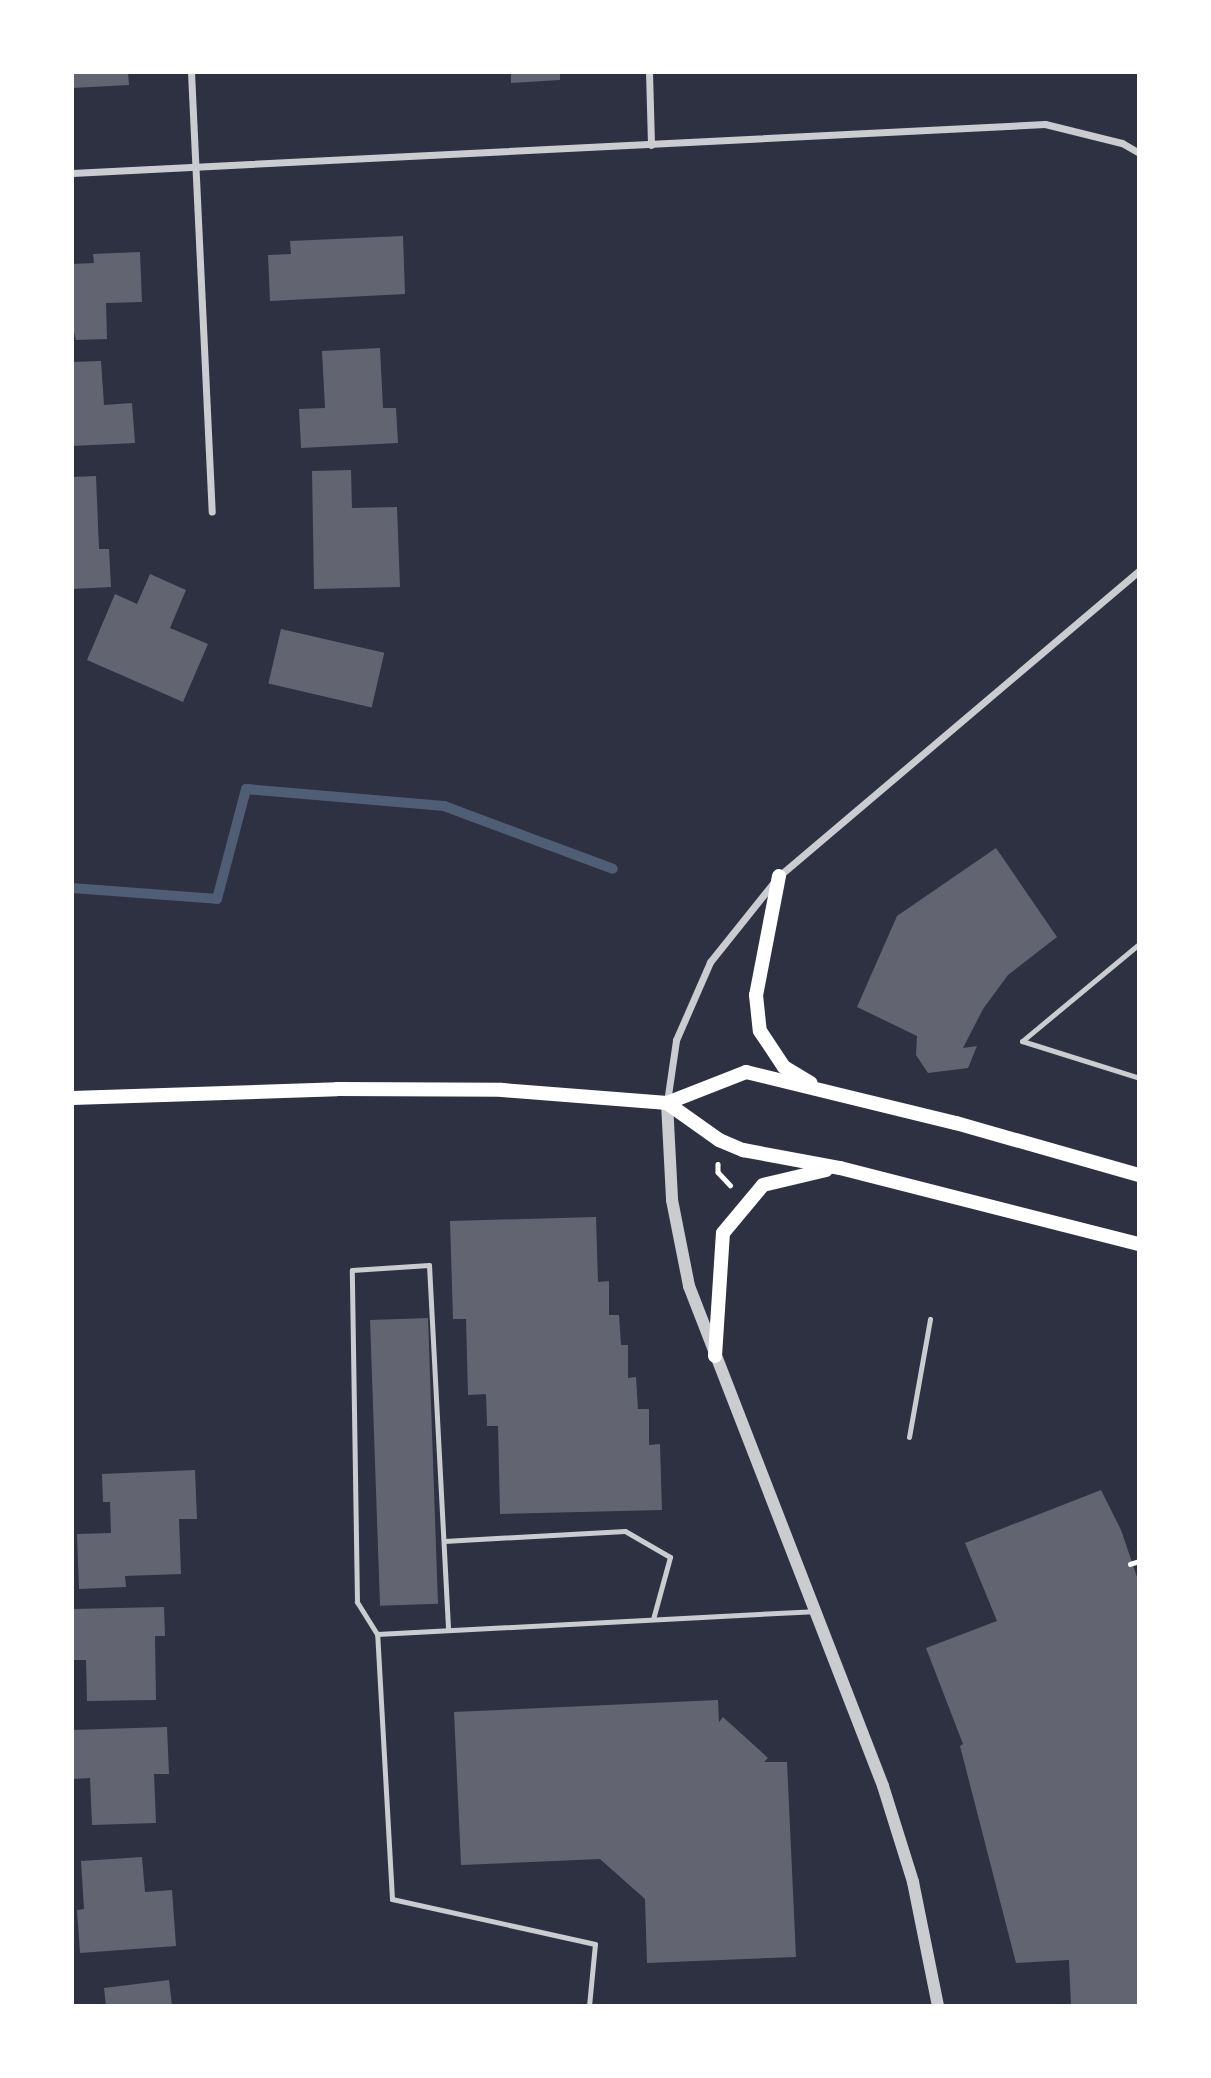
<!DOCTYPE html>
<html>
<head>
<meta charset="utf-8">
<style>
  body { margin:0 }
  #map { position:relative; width:1211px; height:2078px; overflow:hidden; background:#2d3142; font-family:"Open Sans",sans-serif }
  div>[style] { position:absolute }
  .stream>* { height:10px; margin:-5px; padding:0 5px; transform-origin:5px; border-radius:5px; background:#4f5d75 }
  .building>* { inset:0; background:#626471; transform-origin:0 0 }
  .path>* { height:4.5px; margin:-2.25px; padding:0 2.25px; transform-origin:2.25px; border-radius:2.25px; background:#fff }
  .service>* { height:5px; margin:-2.5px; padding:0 2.5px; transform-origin:2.5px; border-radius:2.5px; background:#caccd0 }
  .minor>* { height:7px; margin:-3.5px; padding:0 3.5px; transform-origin:3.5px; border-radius:3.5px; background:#caccd0 }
  .tertiary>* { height:12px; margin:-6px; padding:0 6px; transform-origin:6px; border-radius:6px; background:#caccd0 }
  .secondary>* { height:14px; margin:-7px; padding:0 7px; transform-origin:7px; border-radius:7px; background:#fff }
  span { translate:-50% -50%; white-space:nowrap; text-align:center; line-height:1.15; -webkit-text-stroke:7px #fff; paint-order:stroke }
  .frame { position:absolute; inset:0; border:74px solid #fff; pointer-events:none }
</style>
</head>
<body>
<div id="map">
  <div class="stream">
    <div style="left:72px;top:888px;width:145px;rotate:4.3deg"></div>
    <div style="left:217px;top:899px;width:114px;rotate:-75.2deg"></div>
    <div style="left:246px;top:789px;width:199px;rotate:4.9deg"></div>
    <div style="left:444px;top:806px;width:180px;rotate:20.4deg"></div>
  </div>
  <div class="building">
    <div style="clip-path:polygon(72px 72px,128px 72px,129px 85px,72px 88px)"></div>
    <div style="clip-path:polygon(511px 72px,560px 72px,560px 80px,511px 83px)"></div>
    <div style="clip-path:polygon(403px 236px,405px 294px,270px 301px,268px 255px,291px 254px,290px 241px)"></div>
    <div style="clip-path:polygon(140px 252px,142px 302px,106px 303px,107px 339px,76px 340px,72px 324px,72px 264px,94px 263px,93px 254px)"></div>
    <div style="clip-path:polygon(380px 348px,383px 408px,396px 408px,398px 443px,301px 448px,299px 409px,325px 408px,322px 351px)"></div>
    <div style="clip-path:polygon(101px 361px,104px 405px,132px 403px,135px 443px,72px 446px,72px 362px)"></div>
    <div style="clip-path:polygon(351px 470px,352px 508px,397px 507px,400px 587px,314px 589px,312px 471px)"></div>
    <div style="clip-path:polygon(96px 476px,99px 549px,109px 549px,111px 587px,72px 589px,72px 477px)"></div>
    <div style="clip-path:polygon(150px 574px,186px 590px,170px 628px,208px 644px,183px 702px,87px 660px,115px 594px,137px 604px)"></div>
    <div style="left:281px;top:629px;width:106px;height:56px;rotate:13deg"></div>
    <div style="clip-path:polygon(996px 848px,1057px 937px,1008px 975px,983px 1009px,963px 1048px,977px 1046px,968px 1068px,928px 1073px,916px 1055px,917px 1036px,857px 1007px,897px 916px)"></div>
    <div style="clip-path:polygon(596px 1217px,598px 1282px,609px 1281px,609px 1315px,619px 1315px,621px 1345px,628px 1345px,628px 1378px,636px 1377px,638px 1409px,649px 1409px,649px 1445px,660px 1444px,662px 1510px,500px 1514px,498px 1426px,487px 1426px,486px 1394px,468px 1395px,466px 1319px,453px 1319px,450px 1221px)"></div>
    <div style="left:428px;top:1318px;width:286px;height:58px;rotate:88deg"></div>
    <div style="clip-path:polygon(195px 1470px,197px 1519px,179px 1519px,181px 1574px,125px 1576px,126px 1587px,79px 1589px,77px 1534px,111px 1533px,110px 1502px,103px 1502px,102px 1474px)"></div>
    <div style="clip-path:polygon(1101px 1490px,1121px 1530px,1139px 1583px,1139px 2006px,1071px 2006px,1069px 1960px,1016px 1963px,960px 1746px,963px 1744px,926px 1648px,997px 1621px,965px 1543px)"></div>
    <div style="clip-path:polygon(164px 1607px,165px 1636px,155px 1636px,156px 1700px,87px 1701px,86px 1660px,72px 1660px,72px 1609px)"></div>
    <div style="clip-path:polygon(718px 1700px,719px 1722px,723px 1717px,768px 1758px,764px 1762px,787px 1762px,796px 1957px,647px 1963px,645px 1899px,600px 1859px,461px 1865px,454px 1712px)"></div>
    <div style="clip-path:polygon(167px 1727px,169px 1774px,154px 1774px,156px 1823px,92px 1825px,90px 1778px,72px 1779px,72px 1730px)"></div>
    <div style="clip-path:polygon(142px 1857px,145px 1892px,172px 1890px,176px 1946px,80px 1953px,77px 1910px,84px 1909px,81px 1861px)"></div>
    <div style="clip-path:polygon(169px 1980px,172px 2006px,106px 2006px,104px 1988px)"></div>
  </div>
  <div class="path">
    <div style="left:718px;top:1164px;width:8px;rotate:90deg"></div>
    <div style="left:718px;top:1172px;width:18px;rotate:47deg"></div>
    <div style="left:1130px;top:1564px;width:9px;rotate:-18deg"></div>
  </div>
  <div class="service">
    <div style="left:1139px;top:944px;width:152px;rotate:140.3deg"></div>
    <div style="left:1022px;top:1041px;width:123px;rotate:17.5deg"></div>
    <div style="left:909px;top:1437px;width:120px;rotate:-79.9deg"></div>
    <div style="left:444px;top:1541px;width:181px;rotate:-3.2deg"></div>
    <div style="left:625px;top:1531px;width:52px;rotate:30deg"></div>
    <div style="left:670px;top:1557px;width:64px;rotate:105.3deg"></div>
    <div style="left:377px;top:1634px;width:38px;rotate:-122deg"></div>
    <div style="left:357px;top:1602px;width:332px;rotate:-90.9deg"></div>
    <div style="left:352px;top:1270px;width:77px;rotate:-3.7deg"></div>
    <div style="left:429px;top:1265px;width:365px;rotate:87deg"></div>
    <div style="left:589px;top:2006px;width:62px;rotate:-84.5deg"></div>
    <div style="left:595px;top:1944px;width:208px;rotate:-167.5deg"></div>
    <div style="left:392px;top:1899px;width:265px;rotate:-93.2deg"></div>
    <div style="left:377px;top:1634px;width:437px;rotate:-3deg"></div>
  </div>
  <div class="minor">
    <div style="left:191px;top:72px;width:440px;rotate:87.3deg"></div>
    <div style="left:649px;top:72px;width:73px;rotate:88.4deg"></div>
    <div style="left:72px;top:173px;width:974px;rotate:-2.88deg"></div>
    <div style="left:1045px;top:124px;width:79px;rotate:13.9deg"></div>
    <div style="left:1122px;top:143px;width:20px;rotate:30deg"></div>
    <div style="left:667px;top:1102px;width:63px;rotate:-81.7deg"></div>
    <div style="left:676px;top:1040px;width:85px;rotate:-66.4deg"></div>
    <div style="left:710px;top:962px;width:110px;rotate:-51.3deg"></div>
    <div style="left:779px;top:876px;width:472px;rotate:-40.3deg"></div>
  </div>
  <div class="tertiary">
    <div style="left:667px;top:1103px;width:97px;rotate:87deg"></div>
    <div style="left:672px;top:1200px;width:88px;rotate:78.8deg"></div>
    <div style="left:689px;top:1286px;width:536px;rotate:68.79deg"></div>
    <div style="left:883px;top:1786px;width:101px;rotate:72.6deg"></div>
    <div style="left:913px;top:1882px;width:126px;rotate:78.6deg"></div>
  </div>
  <div class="secondary">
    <div style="left:779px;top:876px;width:121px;rotate:100.9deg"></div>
    <div style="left:756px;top:995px;width:36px;rotate:84deg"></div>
    <div style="left:760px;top:1031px;width:43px;rotate:56.3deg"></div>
    <div style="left:784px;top:1067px;width:31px;rotate:31deg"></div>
    <div style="left:72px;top:1098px;width:265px;rotate:-1.9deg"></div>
    <div style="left:337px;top:1089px;width:165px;rotate:0.3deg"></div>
    <div style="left:502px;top:1090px;width:166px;rotate:4.5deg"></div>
    <div style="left:667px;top:1103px;width:85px;rotate:-21.4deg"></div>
    <div style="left:746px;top:1072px;width:216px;rotate:13.7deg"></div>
    <div style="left:956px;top:1123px;width:190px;rotate:15.9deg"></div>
    <div style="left:667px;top:1103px;width:64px;rotate:35.4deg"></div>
    <div style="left:719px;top:1140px;width:26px;rotate:23deg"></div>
    <div style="left:743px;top:1150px;width:99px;rotate:10.5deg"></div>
    <div style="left:840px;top:1168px;width:309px;rotate:14.3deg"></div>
    <div style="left:715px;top:1356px;width:123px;rotate:-86.3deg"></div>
    <div style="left:723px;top:1233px;width:62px;rotate:-50.2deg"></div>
    <div style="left:763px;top:1185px;width:65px;rotate:-13.4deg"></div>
  </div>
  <div class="frame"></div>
</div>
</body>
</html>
